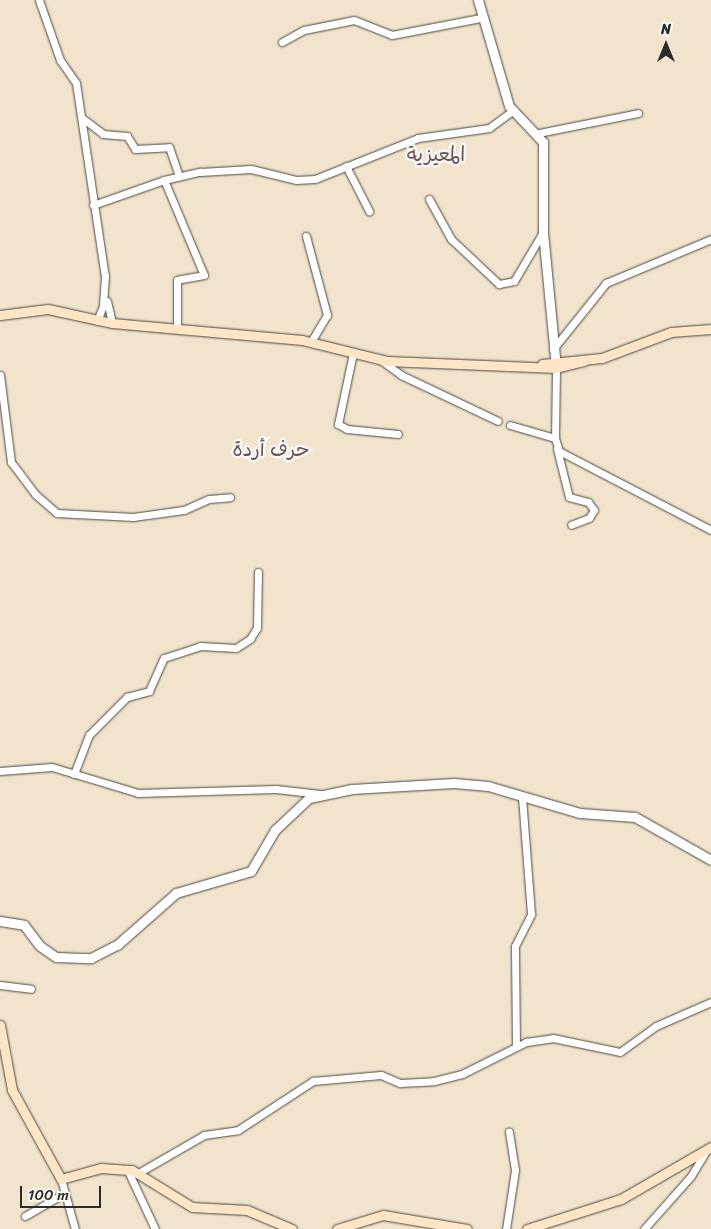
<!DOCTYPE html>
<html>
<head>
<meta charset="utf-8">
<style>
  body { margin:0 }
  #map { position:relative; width:711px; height:1229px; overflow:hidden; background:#f2e4cc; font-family:Sriracha,"Playpen Sans Arabic",sans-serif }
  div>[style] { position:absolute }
  .roads { filter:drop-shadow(0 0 1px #494743) drop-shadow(0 0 1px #494743) }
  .minor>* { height:7px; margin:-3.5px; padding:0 3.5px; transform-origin:3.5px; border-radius:3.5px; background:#fff }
  .tertiary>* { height:9px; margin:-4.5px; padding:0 4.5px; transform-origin:4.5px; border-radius:4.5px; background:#fff }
  .secondary>* { height:9px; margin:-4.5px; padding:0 4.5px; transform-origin:4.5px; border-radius:4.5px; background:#fde5c5 }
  span { translate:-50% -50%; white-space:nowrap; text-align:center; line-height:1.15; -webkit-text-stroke:5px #f6f6f2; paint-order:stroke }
  .quarter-label { font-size:20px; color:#6c525c }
  .north { position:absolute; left:641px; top:20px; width:50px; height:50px; -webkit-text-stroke:4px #f6f6f2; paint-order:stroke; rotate:0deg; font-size:14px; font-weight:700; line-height:20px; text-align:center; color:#2b2b2b }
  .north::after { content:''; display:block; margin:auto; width:18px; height:22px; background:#2b2b2b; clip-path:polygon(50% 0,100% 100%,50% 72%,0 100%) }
  .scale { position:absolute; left:20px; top:1186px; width:81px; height:22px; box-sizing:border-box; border:2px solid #2b2b2b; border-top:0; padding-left:6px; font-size:15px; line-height:18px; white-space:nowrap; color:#2b2b2b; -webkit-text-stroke:4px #f6f6f2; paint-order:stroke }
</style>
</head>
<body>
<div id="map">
  <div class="roads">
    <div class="minor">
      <div style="left:39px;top:0;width:64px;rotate:70.7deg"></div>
      <div style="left:60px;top:60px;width:28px;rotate:55deg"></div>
      <div style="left:76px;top:83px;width:195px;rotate:81.5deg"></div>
      <div style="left:105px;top:276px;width:30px;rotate:94deg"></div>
      <div style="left:103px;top:306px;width:16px;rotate:112deg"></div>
      <div style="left:282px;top:42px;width:25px;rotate:-29deg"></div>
      <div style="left:304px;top:30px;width:51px;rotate:-11.3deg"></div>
      <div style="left:354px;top:20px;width:41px;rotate:21.5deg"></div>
      <div style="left:392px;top:35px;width:90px;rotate:-10.9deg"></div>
      <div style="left:82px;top:118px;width:26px;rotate:37deg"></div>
      <div style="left:103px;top:134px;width:24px;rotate:5deg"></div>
      <div style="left:127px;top:136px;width:15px;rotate:58deg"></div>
      <div style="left:135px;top:149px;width:34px;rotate:-3deg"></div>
      <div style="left:169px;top:147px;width:31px;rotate:71deg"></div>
      <div style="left:539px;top:133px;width:101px;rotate:-11.4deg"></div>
      <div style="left:346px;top:166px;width:51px;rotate:62.9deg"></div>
      <div style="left:164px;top:180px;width:103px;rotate:67.2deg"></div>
      <div style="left:204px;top:275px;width:27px;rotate:170deg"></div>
      <div style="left:177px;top:280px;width:47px;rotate:90deg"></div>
      <div style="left:429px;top:199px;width:46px;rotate:61.2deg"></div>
      <div style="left:451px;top:239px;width:66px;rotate:43.2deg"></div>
      <div style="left:499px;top:284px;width:15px;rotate:-11deg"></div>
      <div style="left:514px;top:281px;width:57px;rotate:-59.4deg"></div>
      <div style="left:93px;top:205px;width:75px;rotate:-19.4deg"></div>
      <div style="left:164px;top:180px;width:37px;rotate:-13deg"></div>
      <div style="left:200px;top:172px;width:51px;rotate:-3.4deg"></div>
      <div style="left:251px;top:169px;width:46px;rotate:13.7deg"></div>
      <div style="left:296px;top:180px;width:19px;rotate:-3deg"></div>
      <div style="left:315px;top:179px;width:111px;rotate:-21.7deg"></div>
      <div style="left:418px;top:138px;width:72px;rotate:-8deg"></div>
      <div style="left:489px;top:128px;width:29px;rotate:-36deg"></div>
      <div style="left:306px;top:236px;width:82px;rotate:75.1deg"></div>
      <div style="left:327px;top:315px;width:31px;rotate:121deg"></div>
      <div style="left:107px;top:301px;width:23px;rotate:77deg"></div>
      <div style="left:553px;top:349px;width:85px;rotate:-51.2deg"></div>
      <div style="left:606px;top:283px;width:114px;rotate:-22.7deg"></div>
      <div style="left:353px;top:353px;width:73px;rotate:101.9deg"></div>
      <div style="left:338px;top:424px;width:10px;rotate:29deg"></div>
      <div style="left:347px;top:429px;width:51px;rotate:5.6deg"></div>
      <div style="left:382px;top:361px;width:24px;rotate:36deg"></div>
      <div style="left:401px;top:375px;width:107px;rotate:25.4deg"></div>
      <div style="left:556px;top:368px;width:70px;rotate:90.8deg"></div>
      <div style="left:555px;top:438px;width:14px;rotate:73deg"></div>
      <div style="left:559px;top:451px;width:171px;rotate:27.5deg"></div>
      <div style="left:0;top:375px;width:88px;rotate:82.8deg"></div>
      <div style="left:11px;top:462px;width:40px;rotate:53deg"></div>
      <div style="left:35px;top:494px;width:29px;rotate:41deg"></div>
      <div style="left:57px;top:513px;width:76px;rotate:3deg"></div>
      <div style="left:133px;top:517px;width:51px;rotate:-7.8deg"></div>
      <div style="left:184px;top:510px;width:27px;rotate:-24deg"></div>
      <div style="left:209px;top:499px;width:21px;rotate:-5deg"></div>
      <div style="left:510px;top:425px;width:47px;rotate:16.1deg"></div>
      <div style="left:557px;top:449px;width:49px;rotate:76deg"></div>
      <div style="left:569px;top:497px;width:20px;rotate:15deg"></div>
      <div style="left:588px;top:502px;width:10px;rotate:53deg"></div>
      <div style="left:594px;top:510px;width:9px;rotate:122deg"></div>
      <div style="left:589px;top:518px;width:19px;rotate:159deg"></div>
      <div style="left:0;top:771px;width:52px;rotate:-4.4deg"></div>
      <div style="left:52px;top:767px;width:90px;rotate:16.8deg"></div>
      <div style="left:138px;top:793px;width:138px;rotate:-1.7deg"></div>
      <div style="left:276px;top:789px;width:44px;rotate:6.5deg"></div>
      <div style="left:74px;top:774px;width:42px;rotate:-69deg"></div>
      <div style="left:89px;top:735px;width:54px;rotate:-45deg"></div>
      <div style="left:127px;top:697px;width:23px;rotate:-15deg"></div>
      <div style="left:149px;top:691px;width:36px;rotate:-66deg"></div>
      <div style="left:164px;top:658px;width:38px;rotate:-18deg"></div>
      <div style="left:200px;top:646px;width:36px;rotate:3deg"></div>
      <div style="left:236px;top:648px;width:17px;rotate:-33deg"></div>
      <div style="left:250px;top:639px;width:13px;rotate:-58deg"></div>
      <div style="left:257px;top:628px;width:56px;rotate:-89deg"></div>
      <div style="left:0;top:985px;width:31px;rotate:7deg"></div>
      <div style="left:516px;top:1046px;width:100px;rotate:-90.6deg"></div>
      <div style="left:515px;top:946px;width:36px;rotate:-63deg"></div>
      <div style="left:531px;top:914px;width:116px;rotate:-94.4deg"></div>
      <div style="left:127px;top:1169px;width:66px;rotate:65deg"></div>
      <div style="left:140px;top:1172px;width:74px;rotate:-30deg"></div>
      <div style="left:204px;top:1135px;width:34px;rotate:-8deg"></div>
      <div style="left:238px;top:1130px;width:90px;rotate:-33.2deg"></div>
      <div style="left:313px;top:1081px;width:68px;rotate:-5deg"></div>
      <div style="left:381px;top:1075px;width:21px;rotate:23deg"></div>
      <div style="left:400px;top:1083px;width:34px;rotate:-3deg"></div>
      <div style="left:434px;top:1081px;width:29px;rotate:-14deg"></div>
      <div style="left:462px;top:1074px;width:72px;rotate:-26.6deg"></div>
      <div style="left:526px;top:1042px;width:27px;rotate:-8deg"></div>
      <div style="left:553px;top:1038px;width:68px;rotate:11.8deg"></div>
      <div style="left:620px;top:1052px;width:44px;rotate:-35.8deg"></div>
      <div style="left:656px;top:1026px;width:60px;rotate:-23.6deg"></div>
      <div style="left:61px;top:1179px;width:52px;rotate:74.4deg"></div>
      <div style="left:25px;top:1216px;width:44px;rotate:-30.1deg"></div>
      <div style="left:506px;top:1229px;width:60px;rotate:-81.3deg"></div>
      <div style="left:515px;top:1170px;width:39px;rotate:-99deg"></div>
      <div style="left:644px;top:1229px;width:71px;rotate:-48.4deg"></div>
      <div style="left:691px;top:1176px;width:29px;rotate:-59deg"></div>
    </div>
    <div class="tertiary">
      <div style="left:478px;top:0;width:110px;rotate:73.7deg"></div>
      <div style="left:509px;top:106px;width:50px;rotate:46.6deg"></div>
      <div style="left:543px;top:142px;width:90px;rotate:90deg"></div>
      <div style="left:543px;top:232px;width:137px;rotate:84.5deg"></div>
      <div style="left:0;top:921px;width:24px;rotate:9deg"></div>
      <div style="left:24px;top:925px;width:26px;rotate:53deg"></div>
      <div style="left:40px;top:946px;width:19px;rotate:35deg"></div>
      <div style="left:56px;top:957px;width:35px;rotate:2deg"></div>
      <div style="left:91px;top:958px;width:29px;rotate:-27deg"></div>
      <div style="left:117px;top:945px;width:79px;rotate:-41.4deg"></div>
      <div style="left:176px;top:893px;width:78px;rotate:-16.3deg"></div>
      <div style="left:251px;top:871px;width:48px;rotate:-59.7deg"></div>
      <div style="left:275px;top:830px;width:47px;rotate:-43.3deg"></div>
      <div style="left:309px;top:798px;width:44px;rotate:-11.8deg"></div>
      <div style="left:352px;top:789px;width:102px;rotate:-3.4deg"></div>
      <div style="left:454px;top:783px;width:34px;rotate:5deg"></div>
      <div style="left:488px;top:786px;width:96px;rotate:16.4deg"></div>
      <div style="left:580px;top:813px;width:55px;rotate:4.2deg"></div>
      <div style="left:635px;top:817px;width:87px;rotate:29.5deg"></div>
    </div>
    <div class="secondary">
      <div style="left:0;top:315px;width:48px;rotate:-7.1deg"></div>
      <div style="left:48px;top:309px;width:66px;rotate:12.3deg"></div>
      <div style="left:112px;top:323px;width:191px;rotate:5.1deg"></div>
      <div style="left:302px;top:340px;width:88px;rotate:13.9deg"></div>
      <div style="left:387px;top:361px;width:169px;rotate:2.4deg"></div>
      <div style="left:556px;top:368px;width:29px;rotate:-14deg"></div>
      <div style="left:542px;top:364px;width:60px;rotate:-5.7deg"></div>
      <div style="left:602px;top:358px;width:74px;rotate:-20.6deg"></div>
      <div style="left:671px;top:332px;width:40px;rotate:-4.3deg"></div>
      <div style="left:0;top:1025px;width:66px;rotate:79.5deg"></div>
      <div style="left:12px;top:1090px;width:102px;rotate:61.2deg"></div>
      <div style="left:61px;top:1179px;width:41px;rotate:-15.4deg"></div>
      <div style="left:101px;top:1168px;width:31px;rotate:4deg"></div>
      <div style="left:132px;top:1170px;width:70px;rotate:31.7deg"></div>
      <div style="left:192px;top:1207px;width:55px;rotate:3.1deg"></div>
      <div style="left:247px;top:1210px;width:49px;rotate:22.9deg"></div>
      <div style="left:337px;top:1229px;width:48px;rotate:-16.9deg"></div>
      <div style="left:383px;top:1215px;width:85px;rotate:9.5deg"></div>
      <div style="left:527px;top:1229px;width:99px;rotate:-17.7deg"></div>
      <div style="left:621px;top:1199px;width:104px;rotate:-30deg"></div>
    </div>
  </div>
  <div class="quarter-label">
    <span style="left:436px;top:154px">المعيزية</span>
    <span style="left:271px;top:449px">حرف أردة</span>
  </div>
  <div class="north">N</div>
  <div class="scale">100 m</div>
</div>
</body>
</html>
